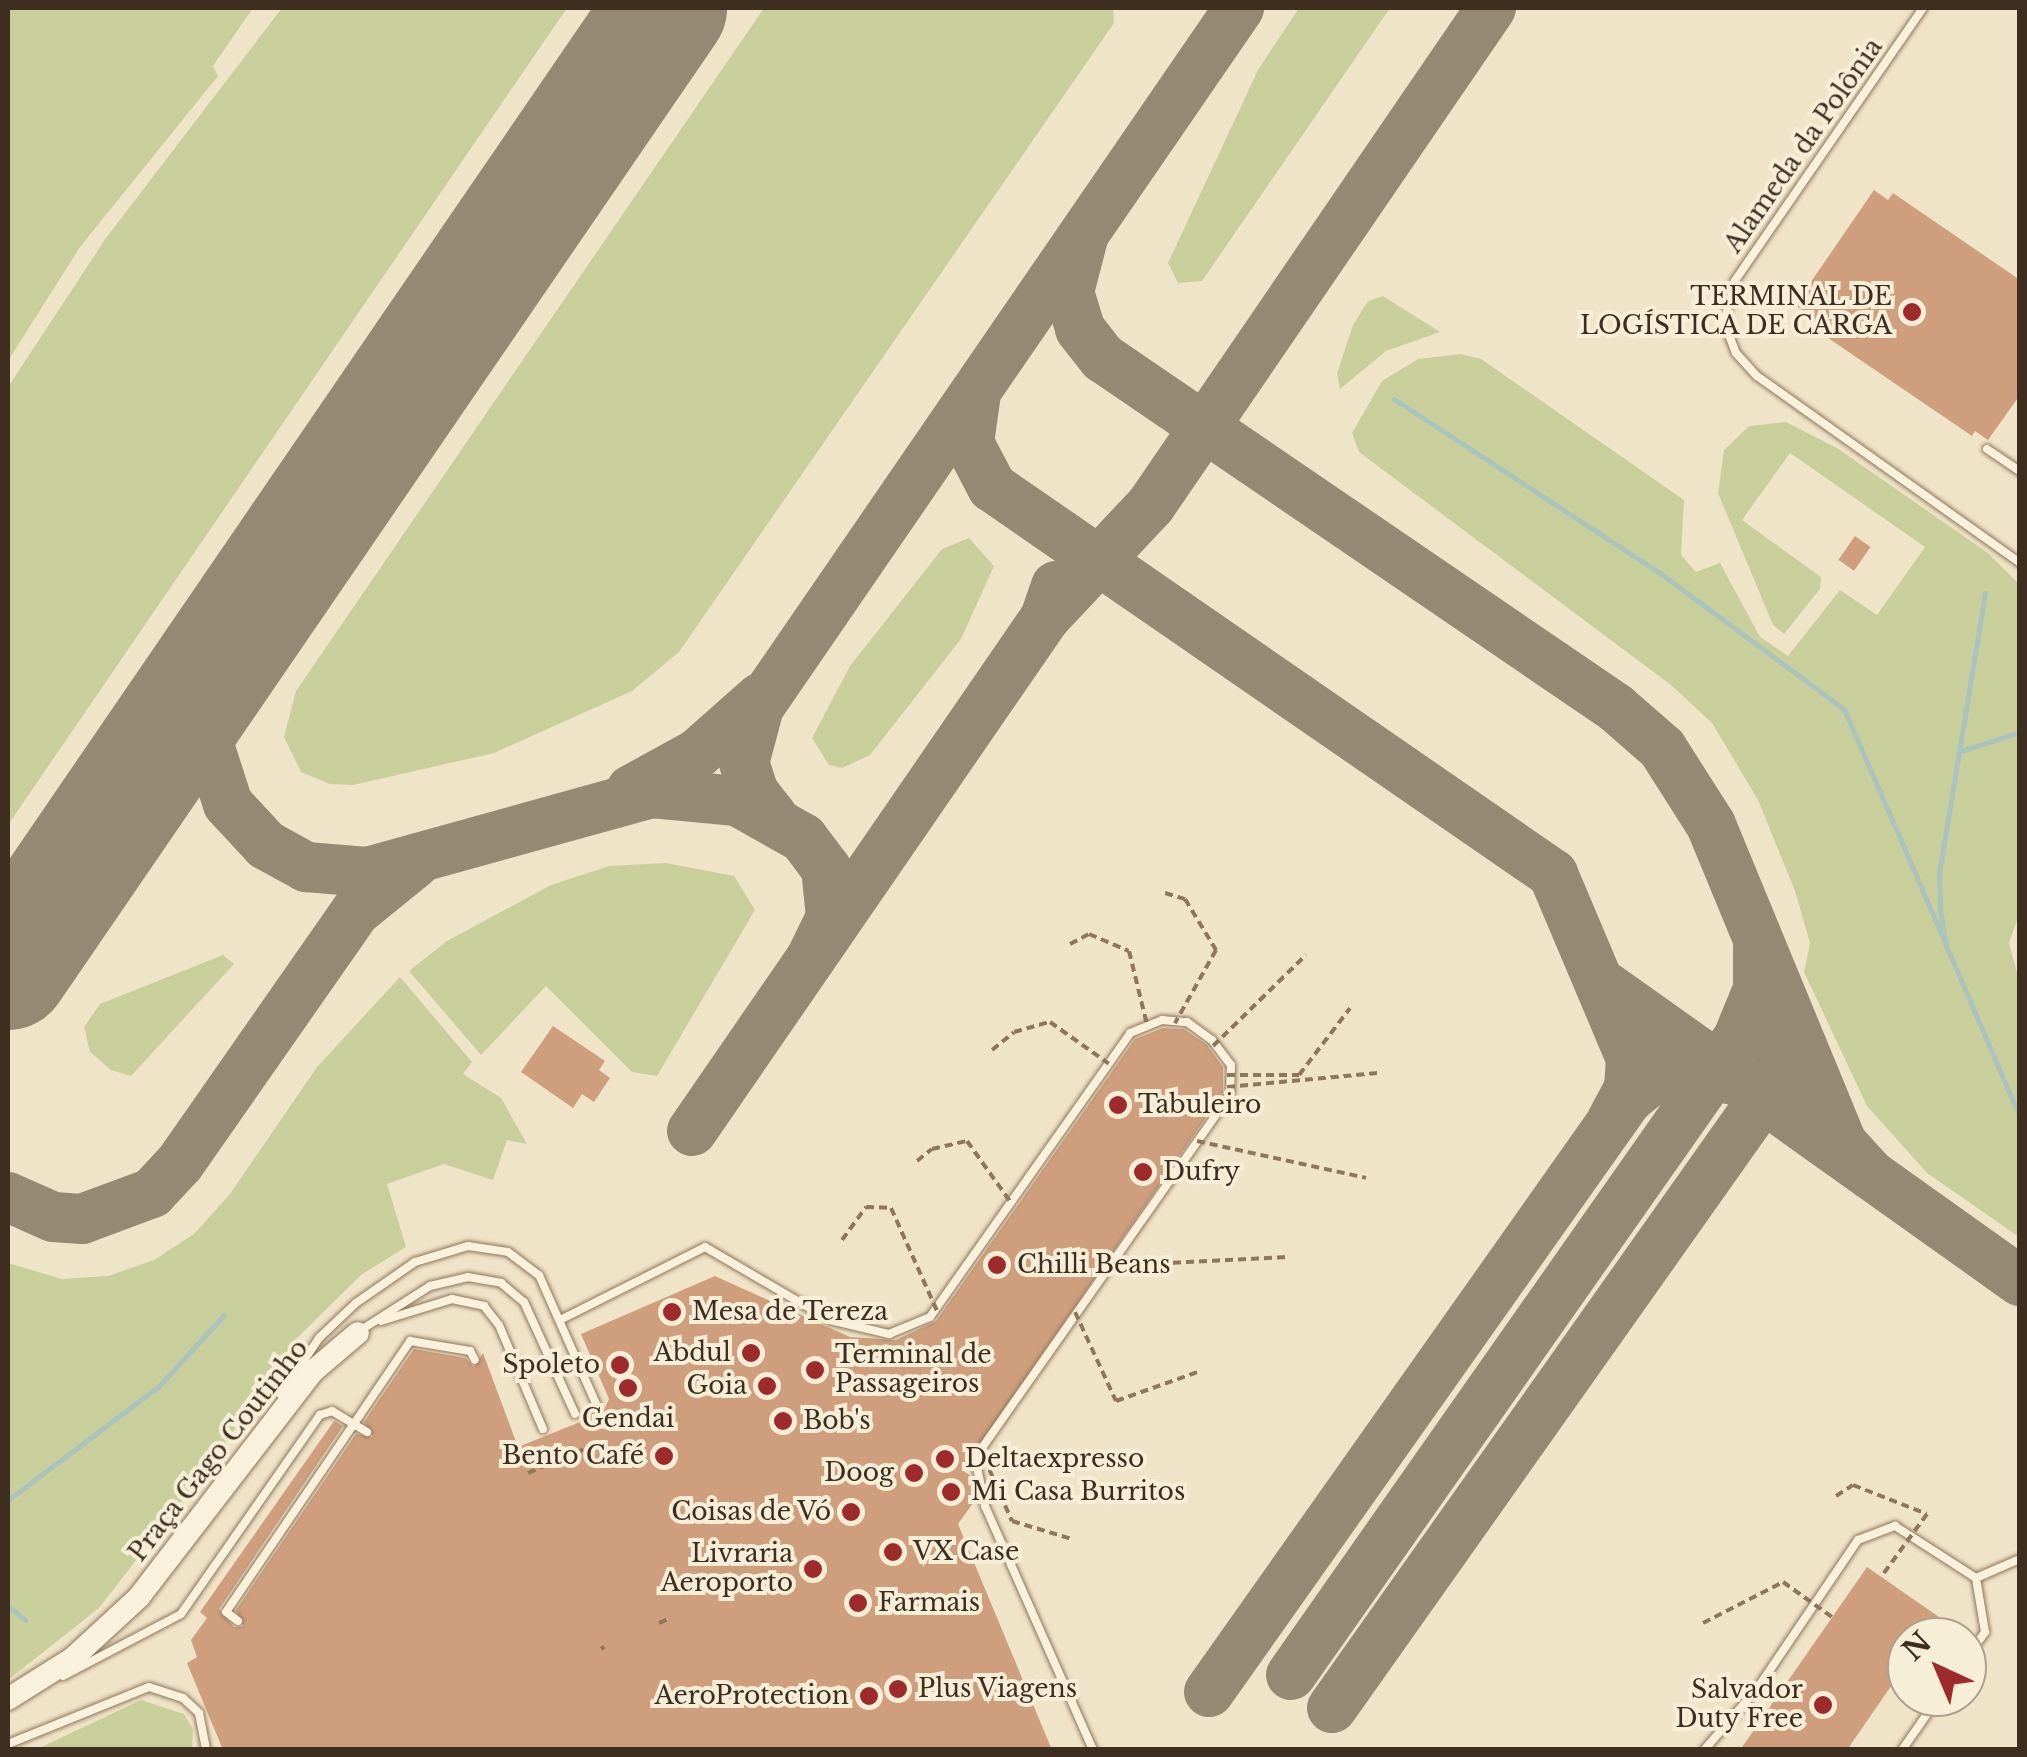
<!DOCTYPE html>
<html>
<head>
<meta charset="utf-8">
<style>
  body { margin:0 }
  #map { position:relative; width:2027px; height:1757px; overflow:hidden; background:#f0e4c8; font-family:"Libre Baskerville",serif }
  div>[style] { position:absolute }
  .green>* { inset:0; background:#c9cf9b }
  .stream>* { height:5px; margin:-2.5px; padding:0 2.5px; transform-origin:2.5px; border-radius:2.5px; background:#a9c4bc }
  .taxiway>* { height:50px; margin:-25px; padding:0 25px; transform-origin:25px; border-radius:25px; background:#968974 }
  .runway>* { height:122px; margin:-61px; padding:0 61px; transform-origin:61px; border-radius:61px; background:#968974 }
  .building>* { inset:0; background:#cf9f7d; transform-origin:0 0 }
  .path>* { height:4px; margin-top:-2px; transform-origin:0; background:repeating-linear-gradient(90deg,#8d765c 0 8px,transparent 0 13px) }
  .roads { filter:drop-shadow(0 0 2px #8d765c) drop-shadow(0 0 2px #8d765c) }
  .service>* { height:8px; margin:-4px; padding:0 4px; transform-origin:4px; border-radius:4px; background:#faf1dc }
  .secondary>* { height:22px; margin:-11px; padding:0 11px; transform-origin:11px; border-radius:11px; background:#faf1dc }
  .path-bridge>* { height:4px; margin-top:-2px; transform-origin:0; background:repeating-linear-gradient(90deg,#8d765c 0 8px,transparent 0 13px) }
  .dots>* { width:28px; height:28px; translate:-50% -50%; box-sizing:border-box; border:5px solid #f7eed8; border-radius:50% }
  span { translate:-50% -50%; white-space:nowrap; text-align:center; line-height:1.15; -webkit-text-stroke:8px #f7eed8; paint-order:stroke }
  .street-label { font-size:25px; color:#3d2e20 }
  .poi-label { font-size:25px; color:#3d2e20 }
  .right { translate:-100% -50%; text-align:right }
  .left { translate:0 -50%; text-align:left }
  .frame { position:absolute; inset:0; border:10px solid #3d2e20; pointer-events:none }
  .north { position:absolute; left:1887px; top:1617px; width:100px; height:100px; box-sizing:border-box; background:#f7eed8; border:2px solid #ada18e; border-radius:50%; rotate:316deg; font-size:28px; font-weight:700; line-height:40px; text-align:center; color:#3d2e20 }
  .north::after { content:''; display:block; margin:auto; width:35px; height:45px; background:#9e2a2b; clip-path:polygon(50% 0,100% 100%,50% 72%,0 100%) }
</style>
</head>
<body>
<div id="map">
  <div class="green">
    <div style="clip-path:polygon(8px 8px,253px 8px,213px 66px,218px 76px,80px 247px,8px 361px)"></div>
    <div style="clip-path:polygon(282px 8px,567px 8px,8px 825px,8px 387px,106px 238px)"></div>
    <div style="clip-path:polygon(764px 8px,1113px 8px,1114px 23px,679px 652px,632px 691px,494px 753px,353px 785px,330px 784px,301px 772px,284px 737px,296px 691px)"></div>
    <div style="clip-path:polygon(1299px 8px,1390px 8px,1202px 281px,1178px 283px,1168px 263px,1258px 70px)"></div>
    <div style="clip-path:polygon(1383px 296px,1440px 332px,1386px 351px,1340px 389px,1337px 374px,1353px 325px,1368px 301px)"></div>
    <div style="clip-path:polygon(1460px 354px,1481px 359px,1684px 500px,1681px 555px,1696px 572px,1720px 563px,1760px 637px,1788px 656px,1840px 590px,1877px 615px,1925px 547px,1790px 453px,1742px 520px,1821px 577px,1820px 589px,1784px 634px,1773px 625px,1718px 493px,1724px 450px,1749px 426px,1786px 422px,1837px 448px,1988px 553px,2019px 584px,2020px 912px,2009px 943px,2020px 984px,2019px 1237px,1927px 1173px,1867px 1106px,1804px 972px,1810px 943px,1795px 891px,1758px 800px,1712px 723px,1671px 685px,1359px 452px,1352px 433px,1382px 381px,1418px 359px)"></div>
    <div style="clip-path:polygon(969px 538px,994px 566px,961px 639px,870px 755px,842px 768px,829px 765px,812px 738px,850px 666px,942px 549px)"></div>
    <div style="clip-path:polygon(666px 863px,734px 876px,755px 910px,657px 1076px,632px 1072px,546px 986px,481px 1055px,409px 971px,447px 941px,551px 885px,609px 866px)"></div>
    <div style="clip-path:polygon(223px 955px,234px 964px,131px 1076px,111px 1070px,90px 1052px,84px 1027px,100px 1004px)"></div>
    <div style="clip-path:polygon(400px 977px,472px 1062px,463px 1074px,501px 1098px,527px 1144px,507px 1140px,493px 1180px,444px 1164px,387px 1184px,406px 1247px,361px 1275px,295px 1340px,216px 1457px,99px 1608px,8px 1680px,8px 1263px,62px 1279px,108px 1276px,154px 1260px,194px 1234px,230px 1194px,317px 1067px)"></div>
    <div style="clip-path:polygon(141px 1700px,184px 1714px,193px 1729px,192px 1749px,37px 1749px)"></div>
  </div>
  <div class="stream">
    <div style="left:1394px;top:399px;width:318px;rotate:33.2deg"></div>
    <div style="left:1660px;top:573px;width:229px;rotate:36.5deg"></div>
    <div style="left:1844px;top:709px;width:257px;rotate:66.6deg"></div>
    <div style="left:1985px;top:593px;width:284px;rotate:99.3deg"></div>
    <div style="left:1939px;top:873px;width:36px;rotate:88deg"></div>
    <div style="left:1940px;top:909px;width:36px;rotate:81deg"></div>
    <div style="left:1946px;top:945px;width:188px;rotate:66.8deg"></div>
    <div style="left:1958px;top:752px;width:65px;rotate:-17.9deg"></div>
    <div style="left:8px;top:1500px;width:188px;rotate:-37deg"></div>
    <div style="left:158px;top:1387px;width:98px;rotate:-47.5deg"></div>
    <div style="left:8px;top:1606px;width:22px;rotate:39deg"></div>
  </div>
  <div class="taxiway">
    <div style="left:1084px;top:234px;width:60px;rotate:104.5deg"></div>
    <div style="left:1069px;top:292px;width:39px;rotate:73deg"></div>
    <div style="left:1080px;top:329px;width:37px;rotate:52deg"></div>
    <div style="left:1103px;top:358px;width:621px;rotate:34.3deg"></div>
    <div style="left:1616px;top:708px;width:61px;rotate:41deg"></div>
    <div style="left:1662px;top:748px;width:91px;rotate:57.5deg"></div>
    <div style="left:1711px;top:825px;width:344px;rotate:67.6deg"></div>
    <div style="left:1842px;top:1143px;width:43px;rotate:47.8deg"></div>
    <div style="left:976px;top:393px;width:50px;rotate:98deg"></div>
    <div style="left:969px;top:443px;width:50px;rotate:62.4deg"></div>
    <div style="left:992px;top:487px;width:682px;rotate:34.6deg"></div>
    <div style="left:1553px;top:874px;width:201px;rotate:67.1deg"></div>
    <div style="left:1631px;top:1059px;width:29px;rotate:94deg"></div>
    <div style="left:1629px;top:1088px;width:36px;rotate:118deg"></div>
    <div style="left:253px;top:611px;width:79px;rotate:118.8deg"></div>
    <div style="left:215px;top:680px;width:60px;rotate:97.7deg"></div>
    <div style="left:207px;top:739px;width:68px;rotate:72.1deg"></div>
    <div style="left:228px;top:804px;width:56px;rotate:47.2deg"></div>
    <div style="left:266px;top:845px;width:46px;rotate:28.8deg"></div>
    <div style="left:306px;top:867px;width:61px;rotate:4.7deg"></div>
    <div style="left:367px;top:872px;width:296px;rotate:-15.5deg"></div>
    <div style="left:652px;top:793px;width:85px;rotate:5.4deg"></div>
    <div style="left:737px;top:801px;width:76px;rotate:29.3deg"></div>
    <div style="left:803px;top:838px;width:38px;rotate:53deg"></div>
    <div style="left:826px;top:868px;width:49px;rotate:84.2deg"></div>
    <div style="left:831px;top:917px;width:46px;rotate:116deg"></div>
    <div style="left:1045px;top:618px;width:155px;rotate:-46.8deg"></div>
    <div style="left:1151px;top:505px;width:602px;rotate:-55.62deg"></div>
    <div style="left:631px;top:790px;width:77px;rotate:-28.9deg"></div>
    <div style="left:698px;top:753px;width:83px;rotate:-41.6deg"></div>
    <div style="left:773px;top:817px;width:31px;rotate:-128deg"></div>
    <div style="left:754px;top:793px;width:32px;rotate:-108deg"></div>
    <div style="left:744px;top:763px;width:58px;rotate:-75deg"></div>
    <div style="left:759px;top:707px;width:848px;rotate:-55.52deg"></div>
    <div style="left:1607px;top:987px;width:507px;rotate:35.45deg"></div>
    <div style="left:692px;top:1131px;width:623px;rotate:-55.47deg"></div>
    <div style="left:1045px;top:618px;width:34px;rotate:-71deg"></div>
    <div style="left:8px;top:1197px;width:49px;rotate:24deg"></div>
    <div style="left:53px;top:1217px;width:29px;rotate:4deg"></div>
    <div style="left:82px;top:1219px;width:75px;rotate:-20.4deg"></div>
    <div style="left:152px;top:1193px;width:41px;rotate:-47deg"></div>
    <div style="left:180px;top:1163px;width:307px;rotate:-55.1deg"></div>
    <div style="left:356px;top:911px;width:75px;rotate:-39deg"></div>
    <div style="left:1291px;top:1675px;width:778px;rotate:-54.94deg"></div>
    <div style="left:1738px;top:1038px;width:53px;rotate:-67.8deg"></div>
    <div style="left:1758px;top:989px;width:42px;rotate:-90deg"></div>
    <div style="left:1209px;top:1692px;width:726px;rotate:-54.76deg"></div>
    <div style="left:1628px;top:1099px;width:38px;rotate:-39deg"></div>
    <div style="left:1658px;top:1075px;width:25px;rotate:-16deg"></div>
    <div style="left:1682px;top:1068px;width:52px;rotate:13.2deg"></div>
    <div style="left:1332px;top:1708px;width:745px;rotate:-54.73deg"></div>
    <div style="left:1762px;top:1100px;width:45px;rotate:-65.1deg"></div>
    <div style="left:1781px;top:1059px;width:50px;rotate:-88.9deg"></div>
  </div>
  <div class="runway">
    <div style="left:8px;top:969px;width:1165px;rotate:-55.6deg"></div>
  </div>
  <div class="building">
    <div style="clip-path:polygon(1874px 190px,1888px 200px,1893px 193px,2020px 280px,2020px 395px,1988px 440px,1975px 431px,1972px 436px,1809px 325px,1814px 318px,1795px 305px)"></div>
    <div style="left:1855px;top:536px;width:19px;height:29px;rotate:35deg"></div>
    <div style="clip-path:polygon(553px 1026px,605px 1061px,599px 1070px,610px 1078px,594px 1102px,582px 1094px,573px 1108px,521px 1072px)"></div>
    <div style="clip-path:polygon(1163px 1028px,1184px 1029px,1207px 1045px,1223px 1067px,1223px 1093px,962px 1470px,971px 1476px,976px 1499px,958px 1524px,1052px 1750px,223px 1750px,187px 1663px,197px 1657px,191px 1640px,207px 1618px,200px 1612px,334px 1421px,343px 1426px,219px 1609px,234px 1627px,243px 1626px,236px 1610px,356px 1434px,373px 1437px,364px 1422px,414px 1349px,465px 1358px,474px 1367px,483px 1353px,518px 1447px,585px 1420px,582px 1411px,604px 1410px,609px 1399px,581px 1334px,715px 1276px,850px 1337px,896px 1340px,936px 1321px,1135px 1039px)"></div>
    <div style="clip-path:polygon(1867px 1567px,1939px 1617px,1925px 1637px,1907px 1637px,1907px 1663px,1847px 1750px,1740px 1750px)"></div>
  </div>
  <div class="path">
    <div style="left:528px;top:1473px;width:74px;rotate:-23.1deg"></div>
    <div style="left:659px;top:1623px;width:13px;rotate:-23deg"></div>
    <div style="left:601px;top:1649px;width:4px;rotate:-34deg"></div>
  </div>
  <div class="roads">
    <div class="service">
      <div style="left:1923px;top:8px;width:331px;rotate:124.6deg"></div>
      <div style="left:1735px;top:281px;width:42px;rotate:105deg"></div>
      <div style="left:1724px;top:322px;width:33px;rotate:69deg"></div>
      <div style="left:1736px;top:353px;width:31px;rotate:48deg"></div>
      <div style="left:1757px;top:376px;width:323px;rotate:35.4deg"></div>
      <div style="left:1987px;top:449px;width:40px;rotate:34deg"></div>
      <div style="left:560px;top:1320px;width:162px;rotate:-26.7deg"></div>
      <div style="left:705px;top:1247px;width:145px;rotate:30.3deg"></div>
      <div style="left:830px;top:1320px;width:61px;rotate:13.3deg"></div>
      <div style="left:889px;top:1334px;width:44px;rotate:-22.5deg"></div>
      <div style="left:930px;top:1317px;width:347px;rotate:-54.8deg"></div>
      <div style="left:1130px;top:1033px;width:35px;rotate:-22deg"></div>
      <div style="left:1162px;top:1020px;width:25px;rotate:5deg"></div>
      <div style="left:1187px;top:1022px;width:31px;rotate:36deg"></div>
      <div style="left:1212px;top:1040px;width:31px;rotate:53deg"></div>
      <div style="left:1231px;top:1065px;width:30px;rotate:92deg"></div>
      <div style="left:1230px;top:1095px;width:444px;rotate:125.1deg"></div>
      <div style="left:975px;top:1458px;width:49px;rotate:78.2deg"></div>
      <div style="left:985px;top:1506px;width:267px;rotate:66.1deg"></div>
      <div style="left:381px;top:1321px;width:74px;rotate:-17.2deg"></div>
      <div style="left:452px;top:1299px;width:33px;rotate:12deg"></div>
      <div style="left:484px;top:1306px;width:24px;rotate:52deg"></div>
      <div style="left:499px;top:1325px;width:113px;rotate:67.1deg"></div>
      <div style="left:361px;top:1330px;width:82px;rotate:-32.5deg"></div>
      <div style="left:430px;top:1286px;width:39px;rotate:-13deg"></div>
      <div style="left:468px;top:1277px;width:34px;rotate:10deg"></div>
      <div style="left:501px;top:1283px;width:30px;rotate:40deg"></div>
      <div style="left:524px;top:1302px;width:123px;rotate:65.5deg"></div>
      <div style="left:281px;top:1395px;width:69px;rotate:-56.3deg"></div>
      <div style="left:319px;top:1338px;width:51px;rotate:-43.4deg"></div>
      <div style="left:356px;top:1303px;width:72px;rotate:-34.8deg"></div>
      <div style="left:415px;top:1262px;width:55px;rotate:-16.8deg"></div>
      <div style="left:468px;top:1246px;width:40px;rotate:8.5deg"></div>
      <div style="left:508px;top:1252px;width:39px;rotate:37deg"></div>
      <div style="left:539px;top:1275px;width:143px;rotate:66.1deg"></div>
      <div style="left:238px;top:1621px;width:15px;rotate:-143deg"></div>
      <div style="left:226px;top:1612px;width:328px;rotate:-55.8deg"></div>
      <div style="left:410px;top:1341px;width:61px;rotate:9.5deg"></div>
      <div style="left:470px;top:1351px;width:10px;rotate:61deg"></div>
      <div style="left:1967px;top:1657px;width:31px;rotate:-54deg"></div>
      <div style="left:1985px;top:1632px;width:55px;rotate:-99.5deg"></div>
      <div style="left:1976px;top:1578px;width:48px;rotate:-23.4deg"></div>
      <div style="left:63px;top:1676px;width:133px;rotate:-27.7deg"></div>
      <div style="left:181px;top:1614px;width:243px;rotate:-55.1deg"></div>
      <div style="left:320px;top:1415px;width:13px;rotate:-18deg"></div>
      <div style="left:332px;top:1411px;width:41px;rotate:31deg"></div>
      <div style="left:8px;top:1744px;width:152px;rotate:-22deg"></div>
      <div style="left:149px;top:1687px;width:36px;rotate:18deg"></div>
      <div style="left:183px;top:1698px;width:22px;rotate:43deg"></div>
      <div style="left:199px;top:1713px;width:38px;rotate:79deg"></div>
      <div style="left:1704px;top:1750px;width:81px;rotate:-49deg"></div>
      <div style="left:1757px;top:1689px;width:180px;rotate:-55.9deg"></div>
      <div style="left:1858px;top:1540px;width:40px;rotate:-21deg"></div>
      <div style="left:1895px;top:1526px;width:96px;rotate:32.7deg"></div>
      <div style="left:1902px;top:1750px;width:65px;rotate:-55.1deg"></div>
    </div>
    <div class="secondary">
      <div style="left:8px;top:1699px;width:77px;rotate:-32.2deg"></div>
      <div style="left:73px;top:1658px;width:90px;rotate:-42.7deg"></div>
      <div style="left:139px;top:1597px;width:284px;rotate:-52.4deg"></div>
      <div style="left:312px;top:1372px;width:60px;rotate:-40.3deg"></div>
    </div>
  </div>
  <div class="path-bridge">
    <div style="left:1165px;top:893px;width:21px;rotate:17deg"></div>
    <div style="left:1185px;top:899px;width:60px;rotate:58.7deg"></div>
    <div style="left:1216px;top:950px;width:84px;rotate:119.3deg"></div>
    <div style="left:1070px;top:944px;width:21px;rotate:-28deg"></div>
    <div style="left:1089px;top:934px;width:43px;rotate:23deg"></div>
    <div style="left:1129px;top:951px;width:76px;rotate:76.3deg"></div>
    <div style="left:1213px;top:1046px;width:130px;rotate:-44.4deg"></div>
    <div style="left:992px;top:1050px;width:28px;rotate:-39deg"></div>
    <div style="left:1014px;top:1032px;width:37px;rotate:-16deg"></div>
    <div style="left:1050px;top:1022px;width:72px;rotate:35.4deg"></div>
    <div style="left:1227px;top:1075px;width:72px"></div>
    <div style="left:1299px;top:1075px;width:84px;rotate:-52.7deg"></div>
    <div style="left:1227px;top:1087px;width:151px;rotate:-5.3deg"></div>
    <div style="left:1197px;top:1141px;width:173px;rotate:12.3deg"></div>
    <div style="left:917px;top:1161px;width:19px;rotate:-39deg"></div>
    <div style="left:932px;top:1149px;width:36px;rotate:-13deg"></div>
    <div style="left:967px;top:1141px;width:77px;rotate:54.5deg"></div>
    <div style="left:842px;top:1240px;width:41px;rotate:-54deg"></div>
    <div style="left:866px;top:1207px;width:25px;rotate:2deg"></div>
    <div style="left:891px;top:1208px;width:113px;rotate:65.9deg"></div>
    <div style="left:1108px;top:1266px;width:180px;rotate:-2.9deg"></div>
    <div style="left:1075px;top:1312px;width:98px;rotate:65.3deg"></div>
    <div style="left:1116px;top:1401px;width:87px;rotate:-19.5deg"></div>
    <div style="left:979px;top:1446px;width:82px;rotate:66.3deg"></div>
    <div style="left:1012px;top:1521px;width:63px;rotate:16.7deg"></div>
    <div style="left:1836px;top:1496px;width:20px;rotate:-33deg"></div>
    <div style="left:1853px;top:1485px;width:79px;rotate:21.4deg"></div>
    <div style="left:1927px;top:1514px;width:78px;rotate:126.1deg"></div>
    <div style="left:1703px;top:1623px;width:90px;rotate:-27.1deg"></div>
    <div style="left:1783px;top:1582px;width:60px;rotate:35.5deg"></div>
  </div>
  <div class="dots">
    <div style="left:1912px;top:312px;background:#9e2a2b"></div>
    <div style="left:1118px;top:1105px;background:#9e2a2b"></div>
    <div style="left:1143px;top:1172px;background:#9e2a2b"></div>
    <div style="left:997px;top:1265px;background:#9e2a2b"></div>
    <div style="left:672px;top:1312px;background:#9e2a2b"></div>
    <div style="left:751px;top:1353px;background:#9e2a2b"></div>
    <div style="left:620px;top:1365px;background:#9e2a2b"></div>
    <div style="left:815px;top:1370px;background:#9e2a2b"></div>
    <div style="left:767px;top:1386px;background:#9e2a2b"></div>
    <div style="left:628px;top:1388px;background:#9e2a2b"></div>
    <div style="left:783px;top:1421px;background:#9e2a2b"></div>
    <div style="left:664px;top:1456px;background:#9e2a2b"></div>
    <div style="left:945px;top:1459px;background:#9e2a2b"></div>
    <div style="left:914px;top:1473px;background:#9e2a2b"></div>
    <div style="left:951px;top:1492px;background:#9e2a2b"></div>
    <div style="left:851px;top:1512px;background:#9e2a2b"></div>
    <div style="left:893px;top:1552px;background:#9e2a2b"></div>
    <div style="left:813px;top:1569px;background:#9e2a2b"></div>
    <div style="left:858px;top:1603px;background:#9e2a2b"></div>
    <div style="left:898px;top:1689px;background:#9e2a2b"></div>
    <div style="left:869px;top:1696px;background:#9e2a2b"></div>
    <div style="left:1823px;top:1705px;background:#9e2a2b"></div>
  </div>
  <div class="street-label">
    <span style="left:1804px;top:146px;rotate:-55deg">Alameda da Polônia</span>
    <span style="left:219px;top:1451px;rotate:-52deg">Praça Gago Coutinho</span>
  </div>
  <div class="poi-label">
    <span class="right" style="left:1892px;top:312px">TERMINAL DE<br>LOGÍSTICA DE CARGA</span>
    <span class="left" style="left:1138px;top:1105px">Tabuleiro</span>
    <span class="left" style="left:1163px;top:1172px">Dufry</span>
    <span class="left" style="left:1017px;top:1265px">Chilli Beans</span>
    <span class="left" style="left:692px;top:1312px">Mesa de Tereza</span>
    <span class="right" style="left:731px;top:1353px">Abdul</span>
    <span class="left" style="left:835px;top:1370px">Terminal de<br>Passageiros</span>
    <span class="right" style="left:600px;top:1365px">Spoleto</span>
    <span class="right" style="left:747px;top:1386px">Goia</span>
    <span style="left:628px;top:1419px">Gendai</span>
    <span class="left" style="left:803px;top:1421px">Bob's</span>
    <span class="right" style="left:644px;top:1456px">Bento Café</span>
    <span class="left" style="left:965px;top:1459px">Deltaexpresso</span>
    <span class="right" style="left:894px;top:1473px">Doog</span>
    <span class="left" style="left:971px;top:1492px">Mi Casa Burritos</span>
    <span class="right" style="left:831px;top:1512px">Coisas de Vó</span>
    <span class="left" style="left:913px;top:1552px">VX Case</span>
    <span class="right" style="left:793px;top:1569px">Livraria<br>Aeroporto</span>
    <span class="left" style="left:878px;top:1603px">Farmais</span>
    <span class="left" style="left:918px;top:1689px">Plus Viagens</span>
    <span class="right" style="left:1803px;top:1705px">Salvador<br>Duty Free</span>
    <span class="right" style="left:849px;top:1696px">AeroProtection</span>
  </div>
  <div class="frame"></div>
  <div class="north">N</div>
</div>
</body>
</html>
